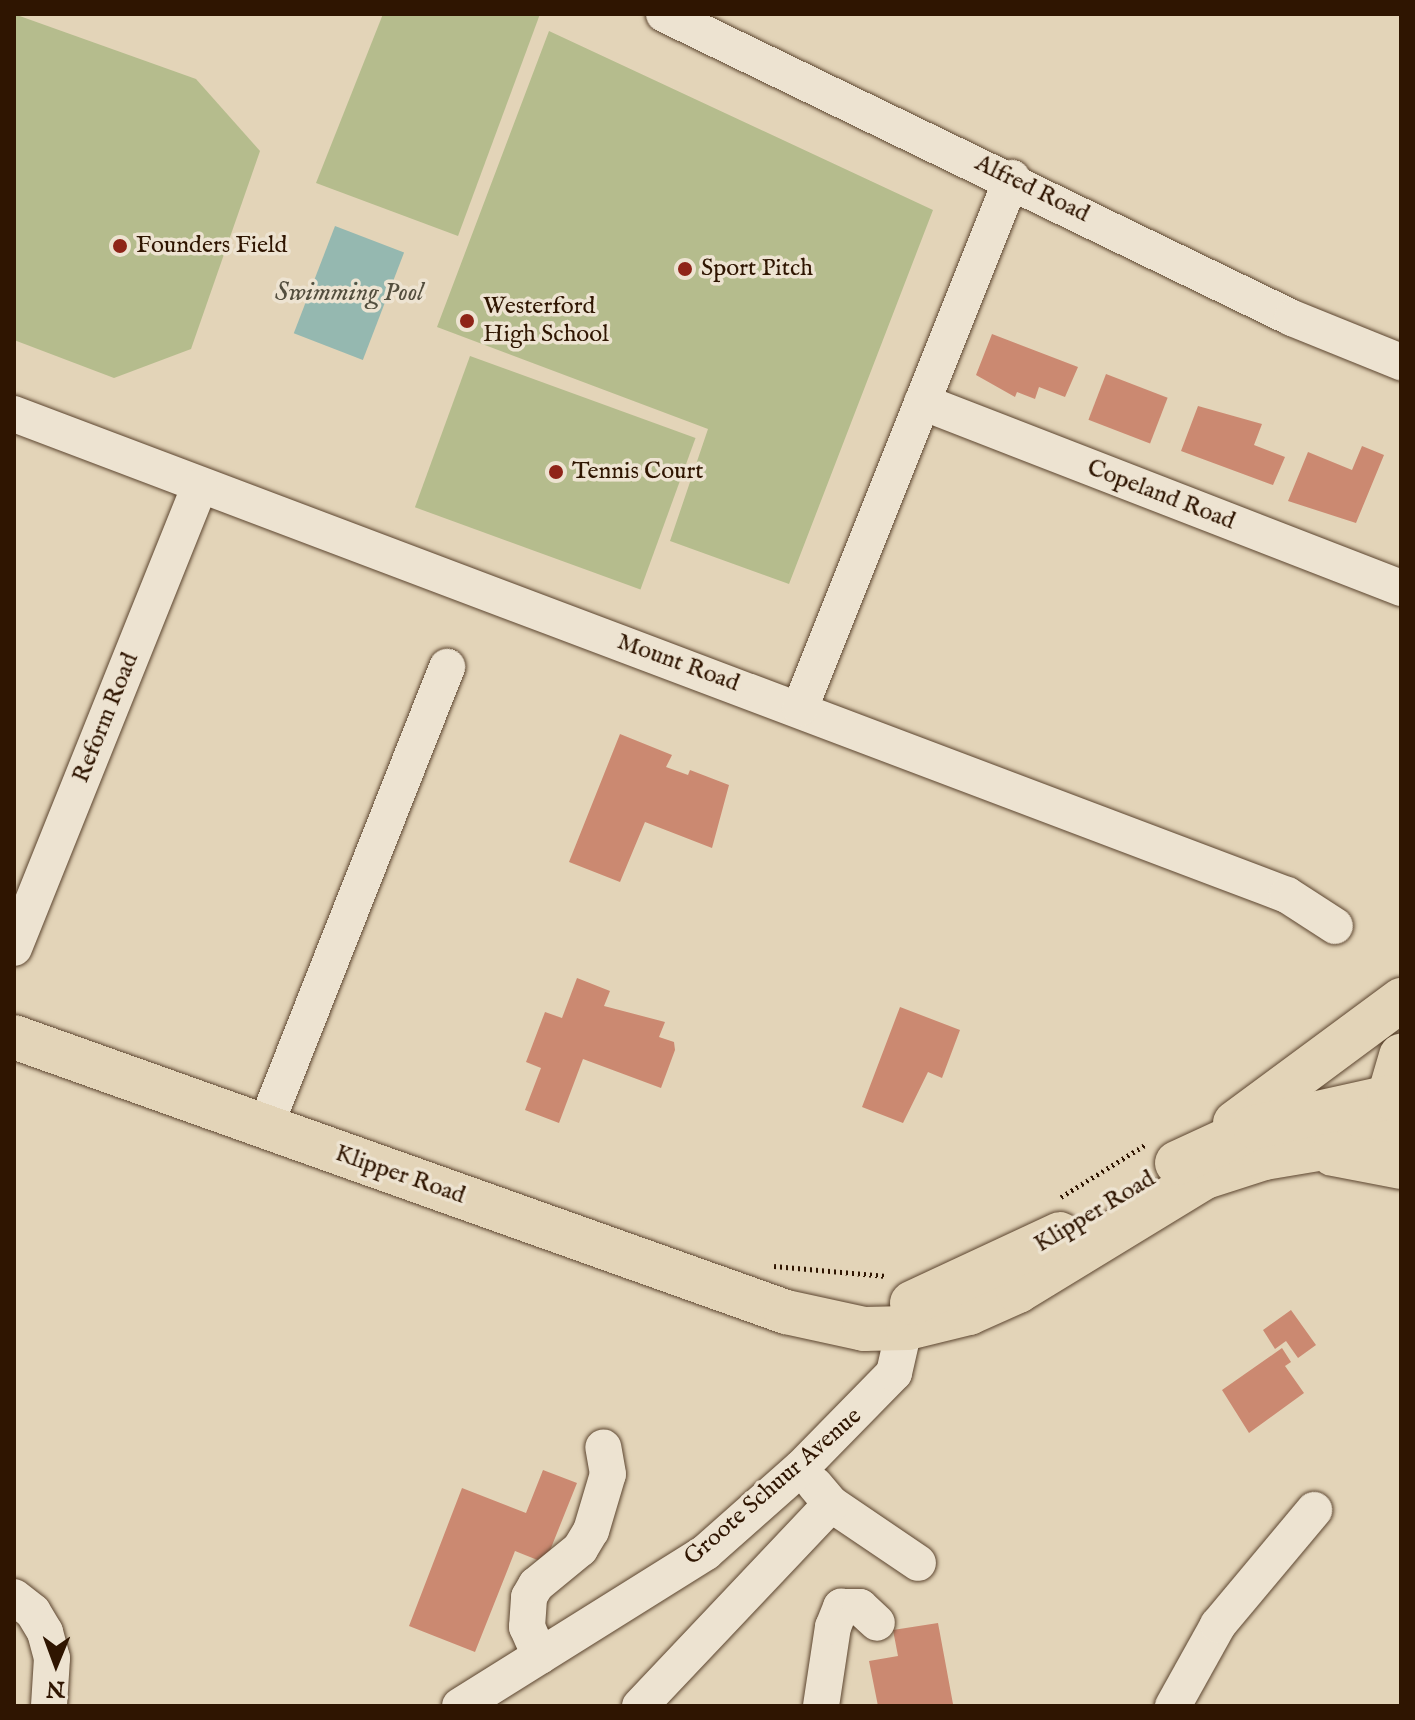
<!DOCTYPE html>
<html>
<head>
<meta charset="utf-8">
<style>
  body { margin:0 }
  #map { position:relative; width:1415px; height:1720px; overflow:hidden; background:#e3d4b8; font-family:"IM FELL English",serif }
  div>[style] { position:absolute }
  .green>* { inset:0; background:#b5bc8d; transform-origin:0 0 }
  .water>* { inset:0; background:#95b8b0; transform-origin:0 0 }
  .building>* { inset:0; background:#cb8971; transform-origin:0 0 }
  .path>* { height:5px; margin-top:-2.5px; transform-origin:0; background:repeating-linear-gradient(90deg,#2f1501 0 2px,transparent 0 6px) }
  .roads { filter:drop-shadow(0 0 2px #5c452f) drop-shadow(0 0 2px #5c452f) }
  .minor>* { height:36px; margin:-18px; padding:0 18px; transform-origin:18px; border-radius:18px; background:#ede3d1 }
  .major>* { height:44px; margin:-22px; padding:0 22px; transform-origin:22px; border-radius:22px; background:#e3d4b8 }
  .dots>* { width:22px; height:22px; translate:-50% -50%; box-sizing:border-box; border:4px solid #ede3d1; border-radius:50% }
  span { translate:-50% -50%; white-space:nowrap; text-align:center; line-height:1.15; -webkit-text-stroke:7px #ede3d1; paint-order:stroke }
  .street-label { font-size:24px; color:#2f1501 }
  .poi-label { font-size:24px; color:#2f1501 }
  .left { translate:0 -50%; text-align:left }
  .water-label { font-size:26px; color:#534e3e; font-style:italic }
  .frame { position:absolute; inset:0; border:16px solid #2f1501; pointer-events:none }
  .north { position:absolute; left:16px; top:1624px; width:80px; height:80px; -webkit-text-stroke:6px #ede3d1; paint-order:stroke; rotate:181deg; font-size:22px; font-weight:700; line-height:32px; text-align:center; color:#2f1501 }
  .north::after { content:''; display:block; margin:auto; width:28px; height:36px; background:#2f1501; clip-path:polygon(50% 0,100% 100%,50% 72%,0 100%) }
</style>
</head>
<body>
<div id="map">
  <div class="green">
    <div style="clip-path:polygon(14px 14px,196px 79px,260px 151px,191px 349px,114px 378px,14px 340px)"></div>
    <div style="clip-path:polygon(383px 14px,540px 14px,458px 236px,316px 183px)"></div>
    <div style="clip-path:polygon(549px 31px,933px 210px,789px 584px,670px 541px,708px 429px,437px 327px)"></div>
    <div style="left:470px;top:356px;width:240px;height:161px;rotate:20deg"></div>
  </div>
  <div class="water">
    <div style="left:335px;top:226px;width:74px;height:115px;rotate:21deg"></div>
  </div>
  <div class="building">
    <div style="clip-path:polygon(992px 334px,1078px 367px,1065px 397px,1039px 387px,1035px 399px,1017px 392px,1015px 397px,976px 375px)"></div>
    <div style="left:1106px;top:374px;width:66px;height:49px;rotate:21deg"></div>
    <div style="clip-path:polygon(1198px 406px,1262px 424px,1254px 445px,1285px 457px,1273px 485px,1181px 451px)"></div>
    <div style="clip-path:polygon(1362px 446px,1384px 455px,1356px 523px,1288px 501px,1308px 452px,1352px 470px)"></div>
    <div style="clip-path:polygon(620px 734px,672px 755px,666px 767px,688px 775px,690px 770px,729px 785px,712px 848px,645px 822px,620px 882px,569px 862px)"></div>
    <div style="clip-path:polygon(577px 978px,610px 991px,604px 1006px,665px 1022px,659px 1037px,674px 1042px,675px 1050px,661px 1088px,583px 1059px,559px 1123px,525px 1110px,541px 1068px,526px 1062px,545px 1012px,562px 1018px)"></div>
    <div style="clip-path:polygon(900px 1007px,960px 1030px,942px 1078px,928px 1072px,903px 1123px,862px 1107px)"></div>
    <div style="clip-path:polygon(1291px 1310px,1316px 1345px,1298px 1358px,1286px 1341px,1275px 1349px,1263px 1330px)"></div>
    <div style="clip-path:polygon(1282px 1348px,1291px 1362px,1285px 1366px,1304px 1393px,1249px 1433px,1222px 1390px)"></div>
    <div style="clip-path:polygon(543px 1470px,577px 1483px,545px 1563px,515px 1551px,475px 1652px,409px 1626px,462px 1488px,526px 1513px)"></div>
    <div style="clip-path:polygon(938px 1623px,953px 1704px,878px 1706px,869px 1661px,898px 1656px,893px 1630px)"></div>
  </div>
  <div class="path">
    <div style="left:1061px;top:1197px;width:99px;rotate:-31.8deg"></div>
    <div style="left:774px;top:1266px;width:113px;rotate:5.1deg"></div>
  </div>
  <div class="roads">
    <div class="minor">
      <div style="left:664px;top:14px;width:698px;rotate:25.83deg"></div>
      <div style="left:1292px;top:318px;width:118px;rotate:22deg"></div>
      <div style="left:922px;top:402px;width:514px;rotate:21.22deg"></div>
      <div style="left:14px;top:414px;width:1361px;rotate:20.7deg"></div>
      <div style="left:1287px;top:895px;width:57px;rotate:32.9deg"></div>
      <div style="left:800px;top:708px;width:571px;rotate:-68.2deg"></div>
      <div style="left:14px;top:948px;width:497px;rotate:-68.1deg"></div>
      <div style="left:265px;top:1127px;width:495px;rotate:-68.4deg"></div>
      <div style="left:815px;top:1485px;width:25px;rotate:50deg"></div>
      <div style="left:831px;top:1504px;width:105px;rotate:34.1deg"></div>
      <div style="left:14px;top:1597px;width:24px;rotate:38deg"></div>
      <div style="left:33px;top:1612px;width:23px;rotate:59deg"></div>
      <div style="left:45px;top:1632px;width:27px;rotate:75deg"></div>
      <div style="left:52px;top:1658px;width:48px;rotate:93.6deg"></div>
      <div style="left:540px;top:1656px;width:32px;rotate:-114deg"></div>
      <div style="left:527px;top:1627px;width:30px;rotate:-86deg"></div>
      <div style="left:529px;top:1597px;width:14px;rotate:-60deg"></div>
      <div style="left:536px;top:1585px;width:57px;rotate:-39.3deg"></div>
      <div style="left:580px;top:1549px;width:21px;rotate:-59deg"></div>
      <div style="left:591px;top:1531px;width:59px;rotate:-73.4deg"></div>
      <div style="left:608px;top:1474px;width:27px;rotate:-100deg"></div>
      <div style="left:460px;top:1706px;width:290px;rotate:-32deg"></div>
      <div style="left:706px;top:1552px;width:127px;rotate:-41.5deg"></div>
      <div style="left:801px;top:1468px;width:133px;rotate:-45.6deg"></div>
      <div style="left:894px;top:1373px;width:72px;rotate:-77.1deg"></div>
      <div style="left:640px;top:1706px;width:278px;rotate:-46.6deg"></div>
      <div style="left:821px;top:1706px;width:80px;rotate:-81.4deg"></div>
      <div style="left:833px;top:1627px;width:22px;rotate:-68deg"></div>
      <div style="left:841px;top:1607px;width:19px"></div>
      <div style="left:860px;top:1607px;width:23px;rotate:43deg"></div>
      <div style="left:1173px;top:1706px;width:93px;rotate:-60.9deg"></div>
      <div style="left:1218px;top:1625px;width:150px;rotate:-50.1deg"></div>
    </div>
    <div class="major">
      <div style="left:14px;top:1037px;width:820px;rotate:19.61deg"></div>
      <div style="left:786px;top:1312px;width:80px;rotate:12.3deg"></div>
      <div style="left:864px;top:1329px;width:44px;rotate:-1.3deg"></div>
      <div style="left:908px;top:1328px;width:63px;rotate:-13.8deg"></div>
      <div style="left:969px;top:1313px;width:54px;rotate:-24.2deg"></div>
      <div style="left:1018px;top:1291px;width:219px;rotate:-31.4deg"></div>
      <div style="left:1205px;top:1177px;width:62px;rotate:-17.9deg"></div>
      <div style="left:1264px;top:1158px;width:109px;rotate:-9.5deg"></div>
      <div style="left:1372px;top:1140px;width:35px;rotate:-35deg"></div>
      <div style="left:1389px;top:1097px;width:43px;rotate:-73.7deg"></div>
      <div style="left:1235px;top:1123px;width:207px;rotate:-36.5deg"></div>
      <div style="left:1333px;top:1154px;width:69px;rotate:10.8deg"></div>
      <div style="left:1177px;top:1163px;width:86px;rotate:-24.8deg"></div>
      <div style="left:1255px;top:1127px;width:137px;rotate:-12.6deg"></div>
      <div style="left:1389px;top:1097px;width:12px;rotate:14deg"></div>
      <div style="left:912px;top:1303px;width:163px;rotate:-25deg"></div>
    </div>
  </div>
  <div class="dots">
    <div style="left:120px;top:246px;background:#8f2418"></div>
    <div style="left:685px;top:269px;background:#8f2418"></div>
    <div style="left:467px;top:321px;background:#8f2418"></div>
    <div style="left:556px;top:472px;background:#8f2418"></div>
  </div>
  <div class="street-label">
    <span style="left:1032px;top:189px;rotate:26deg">Alfred Road</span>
    <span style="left:1161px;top:495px;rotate:21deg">Copeland Road</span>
    <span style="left:678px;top:663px;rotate:20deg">Mount Road</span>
    <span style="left:106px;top:718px;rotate:-68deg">Reform Road</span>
    <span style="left:400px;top:1175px;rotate:19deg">Klipper Road</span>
    <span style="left:1095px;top:1212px;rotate:-31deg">Klipper Road</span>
    <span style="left:773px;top:1487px;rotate:-41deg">Groote Schuur Avenue</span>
  </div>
  <div class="poi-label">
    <span class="left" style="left:136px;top:246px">Founders Field</span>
    <span class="left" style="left:701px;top:269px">Sport Pitch</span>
    <span class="left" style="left:483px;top:321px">Westerford<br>High School</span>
    <span class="left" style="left:572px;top:472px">Tennis Court</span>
  </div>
  <div class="water-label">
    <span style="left:349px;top:293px">Swimming Pool</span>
  </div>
  <div class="frame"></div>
  <div class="north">N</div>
</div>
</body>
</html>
